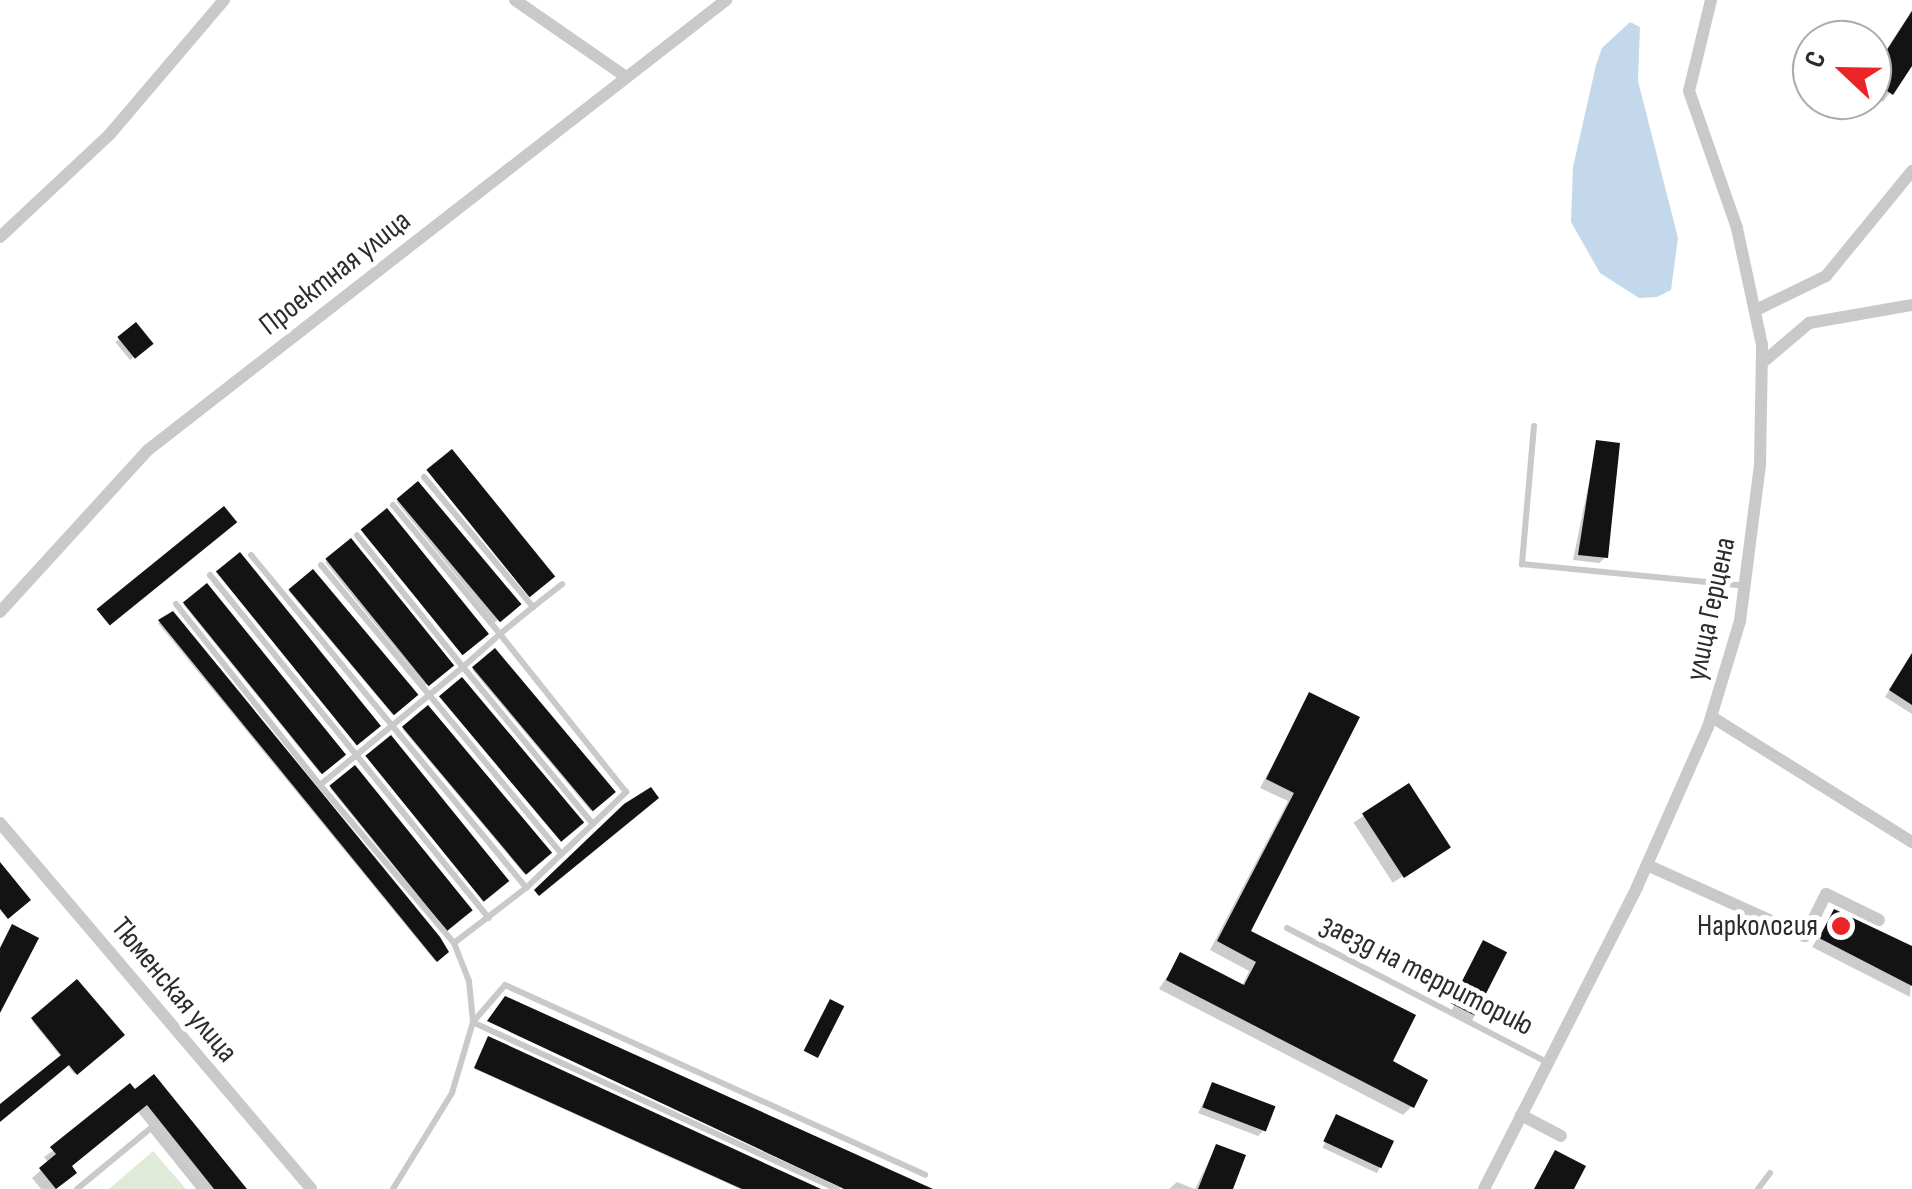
<!DOCTYPE html>
<html>
<head>
<meta charset="utf-8">
<style>
  body { margin:0 }
  #map { position:relative; width:1912px; height:1189px; overflow:hidden; background:#fff; font-family:"Sofia Sans Condensed",sans-serif }
  div>[style] { position:absolute }
  .green>* { inset:0; background:#e0ead8 }
  .water>* { inset:0; background:#c3d9eb }
  .shadow>* { inset:0; background:#0003; transform-origin:0 0 }
  .building>* { inset:0; background:#131313; transform-origin:0 0 }
  .service>* { height:6px; margin:-3px; padding:0 3px; transform-origin:3px; border-radius:3px; background:#c9c9c9 }
  .minor>* { height:12px; margin:-6px; padding:0 6px; transform-origin:6px; border-radius:6px; background:#c9c9c9 }
  .dots>* { width:28px; height:28px; translate:-50% -50%; box-sizing:border-box; border:5px solid #fff; border-radius:50% }
  span { translate:-50% -50%; white-space:nowrap; text-align:center; line-height:1.15; -webkit-text-stroke:10px #fff; paint-order:stroke }
  .street-label { font-size:30px; color:#2c2c2c }
  .poi-label { font-size:30px; color:#2c2c2c }
  .right { translate:-100% -50%; text-align:right }
  .north { position:absolute; left:1792px; top:20px; width:100px; height:100px; box-sizing:border-box; background:#fff; border:2px solid #ababab; border-radius:50%; rotate:292deg; font-size:28px; font-weight:700; line-height:40px; text-align:center; color:#2c2c2c }
  .north::after { content:''; display:block; margin:auto; width:35px; height:45px; background:#eb2527; clip-path:polygon(50% 0,100% 100%,50% 72%,0 100%) }
</style>
</head>
<body>
<div id="map">
  <div class="green">
    <div style="clip-path:polygon(153px 1151px,186px 1189px,109px 1189px)"></div>
  </div>
  <div class="water">
    <div style="clip-path:polygon(1630px 22px,1640px 27px,1638px 81px,1678px 238px,1671px 290px,1657px 297px,1639px 298px,1600px 273px,1571px 222px,1573px 167px,1596px 65px,1602px 48px)"></div>
  </div>
  <div class="shadow">
    <div style="clip-path:polygon(1912px 10px,1912px 61px,1883px 102px,1872px 95px,1872px 72px)"></div>
    <div style="left:136px;top:325px;width:23px;height:27px;rotate:50deg"></div>
    <div style="clip-path:polygon(1597px 443px,1606px 557px,1599px 563px,1573px 560px)"></div>
    <div style="left:418px;top:484px;width:156px;height:28px;rotate:51deg"></div>
    <div style="left:387px;top:512px;width:157px;height:32px;rotate:50deg"></div>
    <div style="left:350px;top:542px;width:159px;height:32px;rotate:51deg"></div>
    <div style="left:240px;top:555px;width:220px;height:28px;rotate:51deg"></div>
    <div style="left:312px;top:572px;width:160px;height:30px;rotate:50deg"></div>
    <div style="left:207px;top:586px;width:216px;height:30px;rotate:51deg"></div>
    <div style="clip-path:polygon(172px 614px,446px 952px,435px 961px,158px 623px)"></div>
    <div style="left:494px;top:652px;width:184px;height:28px;rotate:50deg"></div>
    <div style="clip-path:polygon(1912px 653px,1912px 714px,1885px 697px)"></div>
    <div style="left:462px;top:680px;width:185px;height:28px;rotate:50deg"></div>
    <div style="clip-path:polygon(1310px 695px,1356px 718px,1247px 932px,1389px 1062px,1412px 1106px,1403px 1115px,1159px 989px,1181px 955px,1242px 986px,1249px 971px,1210px 950px,1288px 801px,1260px 788px)"></div>
    <div style="left:428px;top:708px;width:189px;height:33px;rotate:50deg"></div>
    <div style="left:355px;top:768px;width:182px;height:32px;rotate:51deg"></div>
    <div style="left:1408px;top:787px;width:72px;height:65px;rotate:57deg"></div>
    <div style="clip-path:polygon(1834px 912px,1912px 949px,1910px 997px,1812px 947px)"></div>
    <div style="left:1483px;top:943px;width:23px;height:76px;rotate:25deg"></div>
    <div style="clip-path:polygon(77px 983px,121px 1035px,74px 1074px,67px 1064px,0 1119px,0 1107px,61px 1057px,32px 1021px)"></div>
    <div style="clip-path:polygon(489px 1039px,815px 1189px,740px 1189px,475px 1069px)"></div>
    <div style="clip-path:polygon(1213px 1085px,1264px 1130px,1258px 1136px,1198px 1113px)"></div>
    <div style="clip-path:polygon(135px 1093px,244px 1189px,200px 1189px,138px 1112px,70px 1167px,56px 1189px,41px 1189px,32px 1178px,49px 1163px,44px 1157px)"></div>
    <div style="left:1337px;top:1117px;width:60px;height:34px;rotate:25deg"></div>
    <div style="clip-path:polygon(1216px 1147px,1230px 1189px,1169px 1189px,1177px 1182px,1195px 1189px)"></div>
  </div>
  <div class="building">
    <div style="clip-path:polygon(1912px 11px,1912px 66px,1893px 95px,1872px 81px,1872px 73px)"></div>
    <div style="left:136px;top:322px;width:28px;height:24px;rotate:51deg"></div>
    <div style="clip-path:polygon(1596px 440px,1620px 443px,1608px 558px,1578px 555px)"></div>
    <div style="left:452px;top:449px;width:164px;height:33px;rotate:51deg"></div>
    <div style="left:418px;top:481px;width:161px;height:28px;rotate:50deg"></div>
    <div style="left:224px;top:506px;width:21px;height:164px;rotate:51deg"></div>
    <div style="left:387px;top:508px;width:162px;height:34px;rotate:51deg"></div>
    <div style="left:351px;top:538px;width:164px;height:33px;rotate:51deg"></div>
    <div style="left:240px;top:552px;width:224px;height:31px;rotate:51deg"></div>
    <div style="left:313px;top:569px;width:164px;height:32px;rotate:50deg"></div>
    <div style="left:207px;top:583px;width:221px;height:31px;rotate:51deg"></div>
    <div style="clip-path:polygon(173px 611px,440px 937px,449px 952px,437px 962px,158px 620px)"></div>
    <div style="left:495px;top:648px;width:188px;height:30px;rotate:50deg"></div>
    <div style="clip-path:polygon(1912px 653px,1912px 705px,1889px 690px)"></div>
    <div style="left:462px;top:677px;width:190px;height:30px;rotate:50deg"></div>
    <div style="clip-path:polygon(1309px 692px,1360px 717px,1251px 931px,1416px 1015px,1393px 1061px,1428px 1080px,1414px 1108px,1166px 980px,1180px 952px,1244px 985px,1256px 962px,1217px 941px,1294px 793px,1266px 779px)"></div>
    <div style="left:428px;top:705px;width:193px;height:34px;rotate:50deg"></div>
    <div style="left:391px;top:735px;width:188px;height:33px;rotate:51deg"></div>
    <div style="left:355px;top:765px;width:187px;height:33px;rotate:51deg"></div>
    <div style="left:1409px;top:783px;width:77px;height:56px;rotate:57deg"></div>
    <div style="clip-path:polygon(651px 787px,659px 798px,539px 896px,534px 890px,624px 804px)"></div>
    <div style="clip-path:polygon(0 862px,31px 900px,8px 919px,0 909px)"></div>
    <div style="clip-path:polygon(1834px 909px,1912px 946px,1912px 986px,1819px 938px)"></div>
    <div style="clip-path:polygon(12px 924px,39px 938px,0 1013px,0 948px)"></div>
    <div style="left:1483px;top:940px;width:27px;height:71px;rotate:27deg"></div>
    <div style="clip-path:polygon(77px 979px,125px 1035px,77px 1075px,69px 1065px,0 1122px,0 1104px,61px 1055px,31px 1018px)"></div>
    <div style="clip-path:polygon(505px 996px,933px 1189px,844px 1189px,487px 1021px)"></div>
    <div style="left:830px;top:999px;width:16px;height:58px;rotate:27deg"></div>
    <div style="clip-path:polygon(488px 1036px,821px 1189px,742px 1189px,474px 1068px)"></div>
    <div style="clip-path:polygon(154px 1074px,247px 1189px,214px 1189px,147px 1105px,72px 1166px,77px 1173px,56px 1189px,39px 1168px,56px 1154px,50px 1147px,130px 1083px,135px 1089px)"></div>
    <div style="left:1212px;top:1082px;width:68px;height:27px;rotate:21deg"></div>
    <div style="left:1336px;top:1114px;width:64px;height:30px;rotate:25deg"></div>
    <div style="clip-path:polygon(1216px 1144px,1246px 1155px,1233px 1189px,1198px 1189px)"></div>
    <div style="clip-path:polygon(1555px 1150px,1586px 1166px,1574px 1189px,1534px 1189px)"></div>
  </div>
  <div class="service">
    <div style="left:1534px;top:426px;width:139px;rotate:95deg"></div>
    <div style="left:1522px;top:564px;width:224px;rotate:5.6deg"></div>
    <div style="left:424px;top:477px;width:170px;rotate:50deg"></div>
    <div style="left:533px;top:607px;width:37px;rotate:-38deg"></div>
    <div style="left:393px;top:505px;width:168px;rotate:50.3deg"></div>
    <div style="left:500px;top:634px;width:50px;rotate:138.3deg"></div>
    <div style="left:463px;top:667px;width:204px;rotate:50.4deg"></div>
    <div style="left:251px;top:555px;width:432px;rotate:50.4deg"></div>
    <div style="left:321px;top:565px;width:373px;rotate:50.2deg"></div>
    <div style="left:210px;top:575px;width:442px;rotate:50.9deg"></div>
    <div style="left:176px;top:604px;width:231px;rotate:51.5deg"></div>
    <div style="left:320px;top:785px;width:185px;rotate:-39.5deg"></div>
    <div style="left:463px;top:667px;width:169px;rotate:-128.8deg"></div>
    <div style="left:320px;top:785px;width:207px;rotate:49.7deg"></div>
    <div style="left:454px;top:943px;width:41px;rotate:68.5deg"></div>
    <div style="left:469px;top:981px;width:41px;rotate:84.4deg"></div>
    <div style="left:473px;top:1022px;width:74px;rotate:106.5deg"></div>
    <div style="left:452px;top:1093px;width:113px;rotate:121.6deg"></div>
    <div style="left:1287px;top:928px;width:292px;rotate:27.3deg"></div>
    <div style="left:454px;top:943px;width:91px;rotate:-37.4deg"></div>
    <div style="left:526px;top:888px;width:139px;rotate:-43.8deg"></div>
    <div style="left:626px;top:792px;width:202px;rotate:-128.6deg"></div>
    <div style="left:500px;top:634px;width:43px;rotate:-39.3deg"></div>
    <div style="left:77px;top:1189px;width:96px;rotate:-39.5deg"></div>
    <div style="left:151px;top:1128px;width:78px;rotate:51.2deg"></div>
    <div style="left:837px;top:1189px;width:400px;rotate:-155.4deg"></div>
    <div style="left:473px;top:1022px;width:49px;rotate:-49.1deg"></div>
    <div style="left:505px;top:985px;width:461px;rotate:24.3deg"></div>
    <div style="left:1758px;top:1189px;width:20px;rotate:-53deg"></div>
  </div>
  <div class="minor">
    <div style="left:515px;top:0;width:135px;rotate:34.7deg"></div>
    <div style="left:0;top:237px;width:151px;rotate:-43.1deg"></div>
    <div style="left:110px;top:134px;width:176px;rotate:-49.6deg"></div>
    <div style="left:1756px;top:310px;width:78px;rotate:-25.9deg"></div>
    <div style="left:1826px;top:276px;width:136px;rotate:-50.7deg"></div>
    <div style="left:1762px;top:363px;width:62px;rotate:-40.4deg"></div>
    <div style="left:1809px;top:323px;width:105px;rotate:-9.9deg"></div>
    <div style="left:0;top:612px;width:219px;rotate:-47.6deg"></div>
    <div style="left:148px;top:450px;width:733px;rotate:-37.9deg"></div>
    <div style="left:1712px;top:717px;width:236px;rotate:32deg"></div>
    <div style="left:0;top:823px;width:480px;rotate:49.6deg"></div>
    <div style="left:1647px;top:865px;width:173px;rotate:24.2deg"></div>
    <div style="left:1805px;top:936px;width:47px;rotate:-63.4deg"></div>
    <div style="left:1826px;top:894px;width:59px;rotate:26.1deg"></div>
    <div style="left:1521px;top:1115px;width:45px;rotate:27.7deg"></div>
    <div style="left:1484px;top:1189px;width:339px;rotate:-63.1deg"></div>
    <div style="left:1637px;top:887px;width:175px;rotate:-66.1deg"></div>
    <div style="left:1708px;top:727px;width:111px;rotate:-73.2deg"></div>
    <div style="left:1740px;top:621px;width:158px;rotate:-82.7deg"></div>
    <div style="left:1760px;top:464px;width:119px;rotate:-89deg"></div>
    <div style="left:1762px;top:345px;width:120px;rotate:-102.1deg"></div>
    <div style="left:1737px;top:228px;width:145px;rotate:-109.3deg"></div>
    <div style="left:1689px;top:91px;width:94px;rotate:-76.4deg"></div>
  </div>
  <div class="dots">
    <div style="left:1841px;top:926px;background:#eb2527"></div>
  </div>
  <div class="street-label">
    <span style="left:335px;top:273px;rotate:-38deg">Проектная улица</span>
    <span style="left:1711px;top:609px;rotate:-78deg">улица Герцена</span>
    <span style="left:1427px;top:975px;rotate:27deg">заезд на территорию</span>
    <span style="left:174px;top:990px;rotate:50deg">Тюменская улица</span>
  </div>
  <div class="poi-label">
    <span class="right" style="left:1818px;top:926px">Наркология</span>
  </div>
  <div class="north">С</div>
</div>
</body>
</html>
